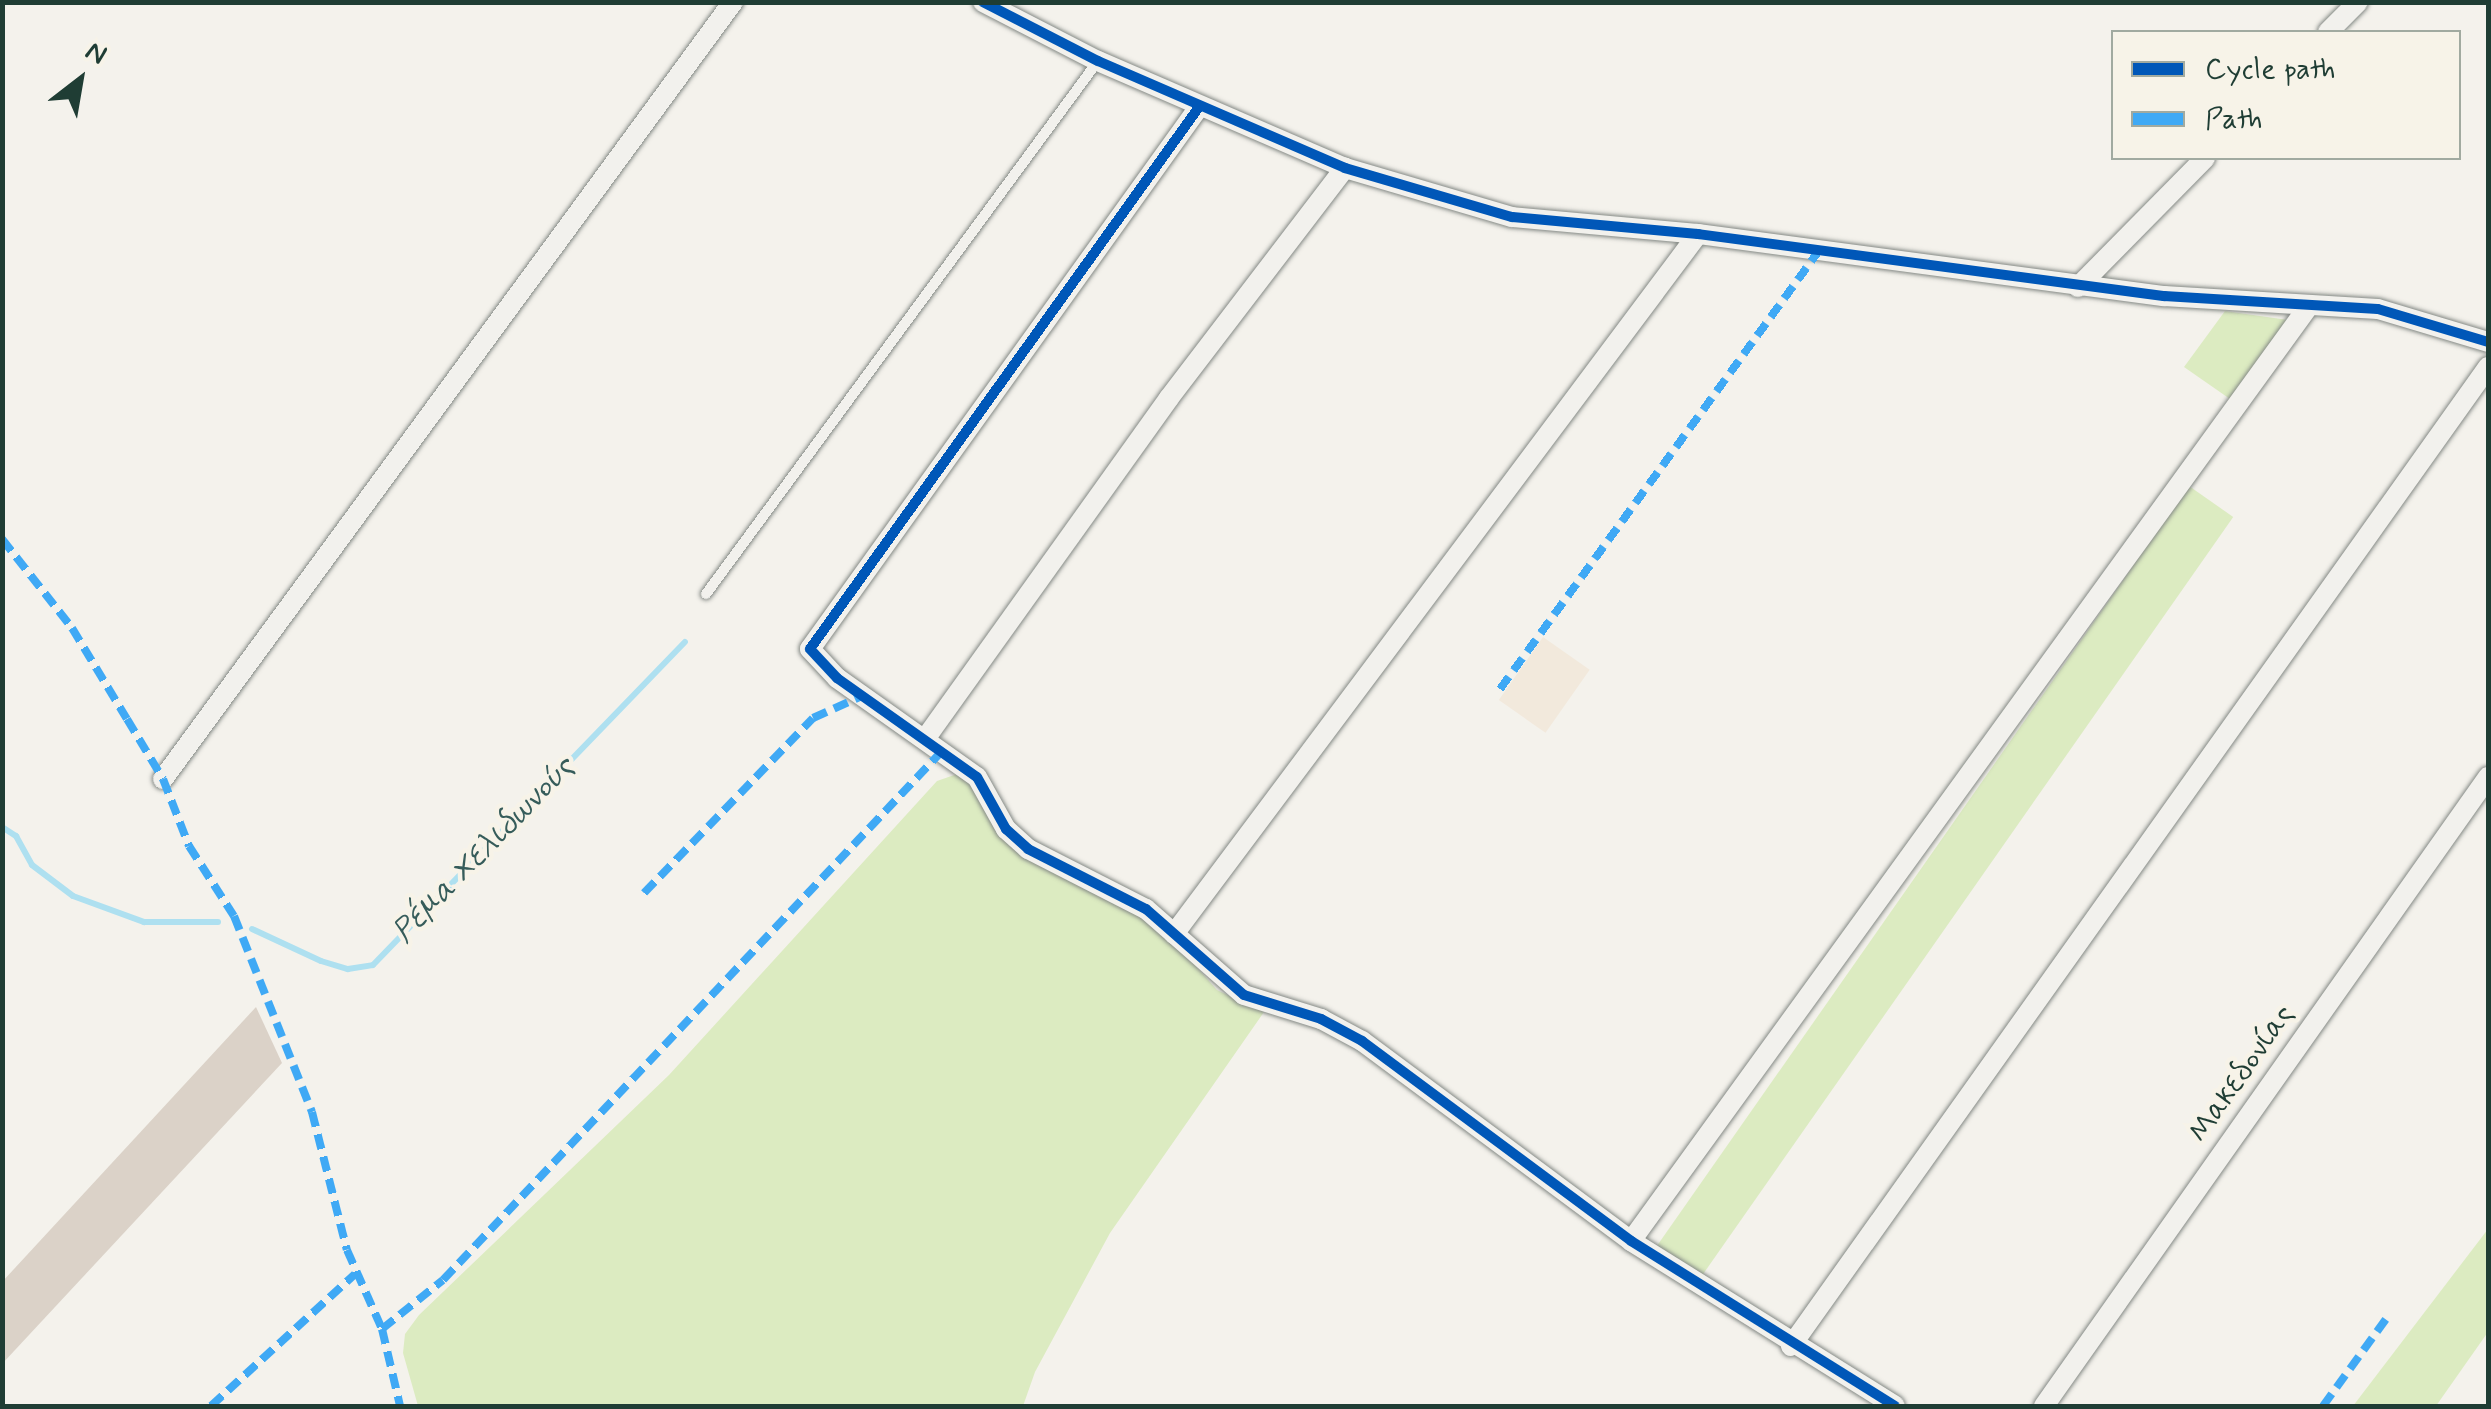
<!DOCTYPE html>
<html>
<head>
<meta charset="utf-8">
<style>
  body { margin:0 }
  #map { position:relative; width:2491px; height:1409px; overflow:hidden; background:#f4f2ec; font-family:Mynerve,sans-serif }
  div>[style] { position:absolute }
  .built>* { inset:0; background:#f2e9dc; transform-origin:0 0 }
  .green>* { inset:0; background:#dcebc1; transform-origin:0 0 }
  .stream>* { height:6px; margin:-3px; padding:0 3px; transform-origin:3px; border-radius:3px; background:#aee0f0 }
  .building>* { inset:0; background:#dbd2c8 }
  .roads { filter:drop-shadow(0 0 2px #848985) drop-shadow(0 0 2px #848985) }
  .service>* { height:10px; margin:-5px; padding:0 5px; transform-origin:5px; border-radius:5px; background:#f2f1ed }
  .minor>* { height:20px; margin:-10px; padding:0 10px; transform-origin:10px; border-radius:10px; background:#f2f1ed }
  .quiet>* { height:8px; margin-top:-4px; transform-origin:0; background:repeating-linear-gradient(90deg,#3fa9f5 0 15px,transparent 0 23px) }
  .cycleway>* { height:10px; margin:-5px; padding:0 5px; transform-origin:5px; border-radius:5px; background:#0057b8 }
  span { translate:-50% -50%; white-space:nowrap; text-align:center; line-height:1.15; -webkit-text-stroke:9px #f7f3e8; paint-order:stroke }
  .street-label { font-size:30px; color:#1f3d34 }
  .water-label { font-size:32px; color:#365c5a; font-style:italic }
  .frame { position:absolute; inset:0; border:5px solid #1f3d34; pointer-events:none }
  .legend { position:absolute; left:2111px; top:30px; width:350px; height:130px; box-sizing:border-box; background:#f7f3e8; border:2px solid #a1aaa0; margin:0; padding:12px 18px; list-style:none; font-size:30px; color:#1f3d34 }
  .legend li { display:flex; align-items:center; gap:20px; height:50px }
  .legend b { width:50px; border:2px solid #a1aaa0 }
  .north { position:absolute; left:30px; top:30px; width:100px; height:100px; -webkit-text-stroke:8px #f7f3e8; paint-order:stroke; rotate:31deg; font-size:28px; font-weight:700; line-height:40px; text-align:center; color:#1f3d34 }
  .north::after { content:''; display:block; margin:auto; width:35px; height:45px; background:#1f3d34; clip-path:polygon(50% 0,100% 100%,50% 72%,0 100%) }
</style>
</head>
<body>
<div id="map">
  <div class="built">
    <div style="left:1543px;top:637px;width:57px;height:77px;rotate:35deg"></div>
  </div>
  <div class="green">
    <div style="clip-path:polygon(2225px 311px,2288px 320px,2230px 399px,2184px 367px)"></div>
    <div style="left:2189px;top:486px;width:54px;height:929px;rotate:35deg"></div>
    <div style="clip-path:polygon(960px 773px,971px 778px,994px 819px,1172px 939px,1217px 990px,1264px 1012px,1110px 1233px,1035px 1372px,1023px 1406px,418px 1406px,403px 1353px,405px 1334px,419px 1315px,669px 1075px,937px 781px)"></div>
    <div style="clip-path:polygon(2488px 1229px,2488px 1332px,2436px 1406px,2353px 1406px)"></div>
  </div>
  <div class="stream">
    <div style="left:2px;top:827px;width:17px;rotate:33deg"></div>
    <div style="left:16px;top:836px;width:33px;rotate:61deg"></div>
    <div style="left:32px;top:865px;width:51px;rotate:37.1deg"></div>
    <div style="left:73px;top:896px;width:76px;rotate:20.1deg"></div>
    <div style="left:144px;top:922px;width:74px"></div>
    <div style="left:252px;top:929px;width:76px;rotate:24.9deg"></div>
    <div style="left:321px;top:961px;width:28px;rotate:17deg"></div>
    <div style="left:348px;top:969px;width:25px;rotate:-9deg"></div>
    <div style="left:373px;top:965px;width:449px;rotate:-46deg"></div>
  </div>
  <div class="building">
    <div style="clip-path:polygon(256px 1007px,282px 1063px,2px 1364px,2px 1282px)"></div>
  </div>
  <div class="roads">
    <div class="service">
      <div style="left:706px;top:594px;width:662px;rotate:-53.67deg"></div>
    </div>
    <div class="minor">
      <div style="left:983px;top:2px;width:129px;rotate:27.2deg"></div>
      <div style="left:1098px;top:61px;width:269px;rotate:23.4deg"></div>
      <div style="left:1345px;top:168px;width:174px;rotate:16.4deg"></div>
      <div style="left:1512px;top:217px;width:187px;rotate:5.2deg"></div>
      <div style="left:1698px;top:234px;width:470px;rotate:7.6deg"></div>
      <div style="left:2164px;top:296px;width:214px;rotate:3.5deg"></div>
      <div style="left:2378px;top:309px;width:115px;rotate:16.7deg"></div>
      <div style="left:2328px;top:32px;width:42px;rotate:-45deg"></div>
      <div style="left:1199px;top:107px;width:667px;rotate:125.67deg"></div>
      <div style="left:810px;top:649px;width:40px;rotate:47deg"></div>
      <div style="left:837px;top:678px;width:171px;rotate:35.3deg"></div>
      <div style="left:977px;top:777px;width:60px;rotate:60.9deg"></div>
      <div style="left:1006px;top:829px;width:30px;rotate:42deg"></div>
      <div style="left:1028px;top:849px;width:132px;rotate:27deg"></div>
      <div style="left:1146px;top:909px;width:130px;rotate:41.3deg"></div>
      <div style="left:1244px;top:995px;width:81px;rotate:17.3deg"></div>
      <div style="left:1321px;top:1019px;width:47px;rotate:28.2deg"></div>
      <div style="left:1362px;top:1041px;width:335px;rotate:36.6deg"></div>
      <div style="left:1631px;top:1241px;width:311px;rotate:32deg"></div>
      <div style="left:2078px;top:287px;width:181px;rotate:-45.4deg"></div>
      <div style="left:925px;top:739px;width:419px;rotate:-54.4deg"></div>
      <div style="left:1169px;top:398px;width:290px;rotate:-52.6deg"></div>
      <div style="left:163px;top:779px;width:964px;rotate:-53.74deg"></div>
      <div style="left:1174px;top:934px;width:874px;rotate:-53.18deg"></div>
      <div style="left:1631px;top:1241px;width:1154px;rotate:-54.06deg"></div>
      <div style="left:1791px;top:1346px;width:1202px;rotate:-54.55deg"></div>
      <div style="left:2044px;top:1406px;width:770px;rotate:-54.78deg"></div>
    </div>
  </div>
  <div class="quiet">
    <div style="left:2px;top:539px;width:113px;rotate:51.8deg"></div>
    <div style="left:72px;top:628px;width:106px;rotate:58.9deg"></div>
    <div style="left:127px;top:719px;width:70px;rotate:59deg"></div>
    <div style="left:163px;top:779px;width:72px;rotate:68.8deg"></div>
    <div style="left:189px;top:846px;width:83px;rotate:57.3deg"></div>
    <div style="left:234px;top:916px;width:211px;rotate:68.3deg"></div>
    <div style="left:312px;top:1112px;width:142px;rotate:75.8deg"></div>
    <div style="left:347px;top:1250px;width:86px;rotate:66.1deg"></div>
    <div style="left:382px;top:1329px;width:79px;rotate:76.8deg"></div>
    <div style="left:1500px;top:689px;width:540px;rotate:-53.96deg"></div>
    <div style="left:644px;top:893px;width:243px;rotate:-46deg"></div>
    <div style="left:813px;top:718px;width:54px;rotate:-24.2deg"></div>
    <div style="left:382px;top:1329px;width:78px;rotate:-38.8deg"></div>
    <div style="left:443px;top:1280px;width:729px;rotate:-46.67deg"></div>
    <div style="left:211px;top:1406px;width:195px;rotate:-42.5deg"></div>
    <div style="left:2323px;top:1406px;width:107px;rotate:-54.1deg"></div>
  </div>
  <div class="cycleway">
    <div style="left:983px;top:2px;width:129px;rotate:27.2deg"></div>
    <div style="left:1098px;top:61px;width:269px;rotate:23.4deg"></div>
    <div style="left:1345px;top:168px;width:174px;rotate:16.4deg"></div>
    <div style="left:1512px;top:217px;width:187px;rotate:5.2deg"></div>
    <div style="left:1698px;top:234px;width:470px;rotate:7.6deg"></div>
    <div style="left:2164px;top:296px;width:214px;rotate:3.5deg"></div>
    <div style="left:2378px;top:309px;width:115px;rotate:16.7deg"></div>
    <div style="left:1199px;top:107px;width:667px;rotate:125.67deg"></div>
    <div style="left:810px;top:649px;width:40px;rotate:47deg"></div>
    <div style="left:837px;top:678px;width:171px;rotate:35.3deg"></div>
    <div style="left:977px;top:777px;width:60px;rotate:60.9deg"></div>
    <div style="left:1006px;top:829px;width:30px;rotate:42deg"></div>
    <div style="left:1028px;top:849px;width:132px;rotate:27deg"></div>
    <div style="left:1146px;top:909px;width:130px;rotate:41.3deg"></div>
    <div style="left:1244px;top:995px;width:81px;rotate:17.3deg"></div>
    <div style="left:1321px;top:1019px;width:47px;rotate:28.2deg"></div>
    <div style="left:1362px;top:1041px;width:335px;rotate:36.6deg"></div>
    <div style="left:1631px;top:1241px;width:311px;rotate:32deg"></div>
  </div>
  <div class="street-label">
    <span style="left:2242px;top:1074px;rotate:-55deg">Μακεδονίας</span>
  </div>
  <div class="water-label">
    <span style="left:484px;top:850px;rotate:-46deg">Ρέμα Χελιδωνούς</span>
  </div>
  <div class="frame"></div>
  <ul class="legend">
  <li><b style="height:12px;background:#0057b8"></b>Cycle path</li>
  <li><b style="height:12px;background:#3fa9f5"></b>Path</li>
  </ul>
  <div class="north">N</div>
</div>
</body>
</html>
